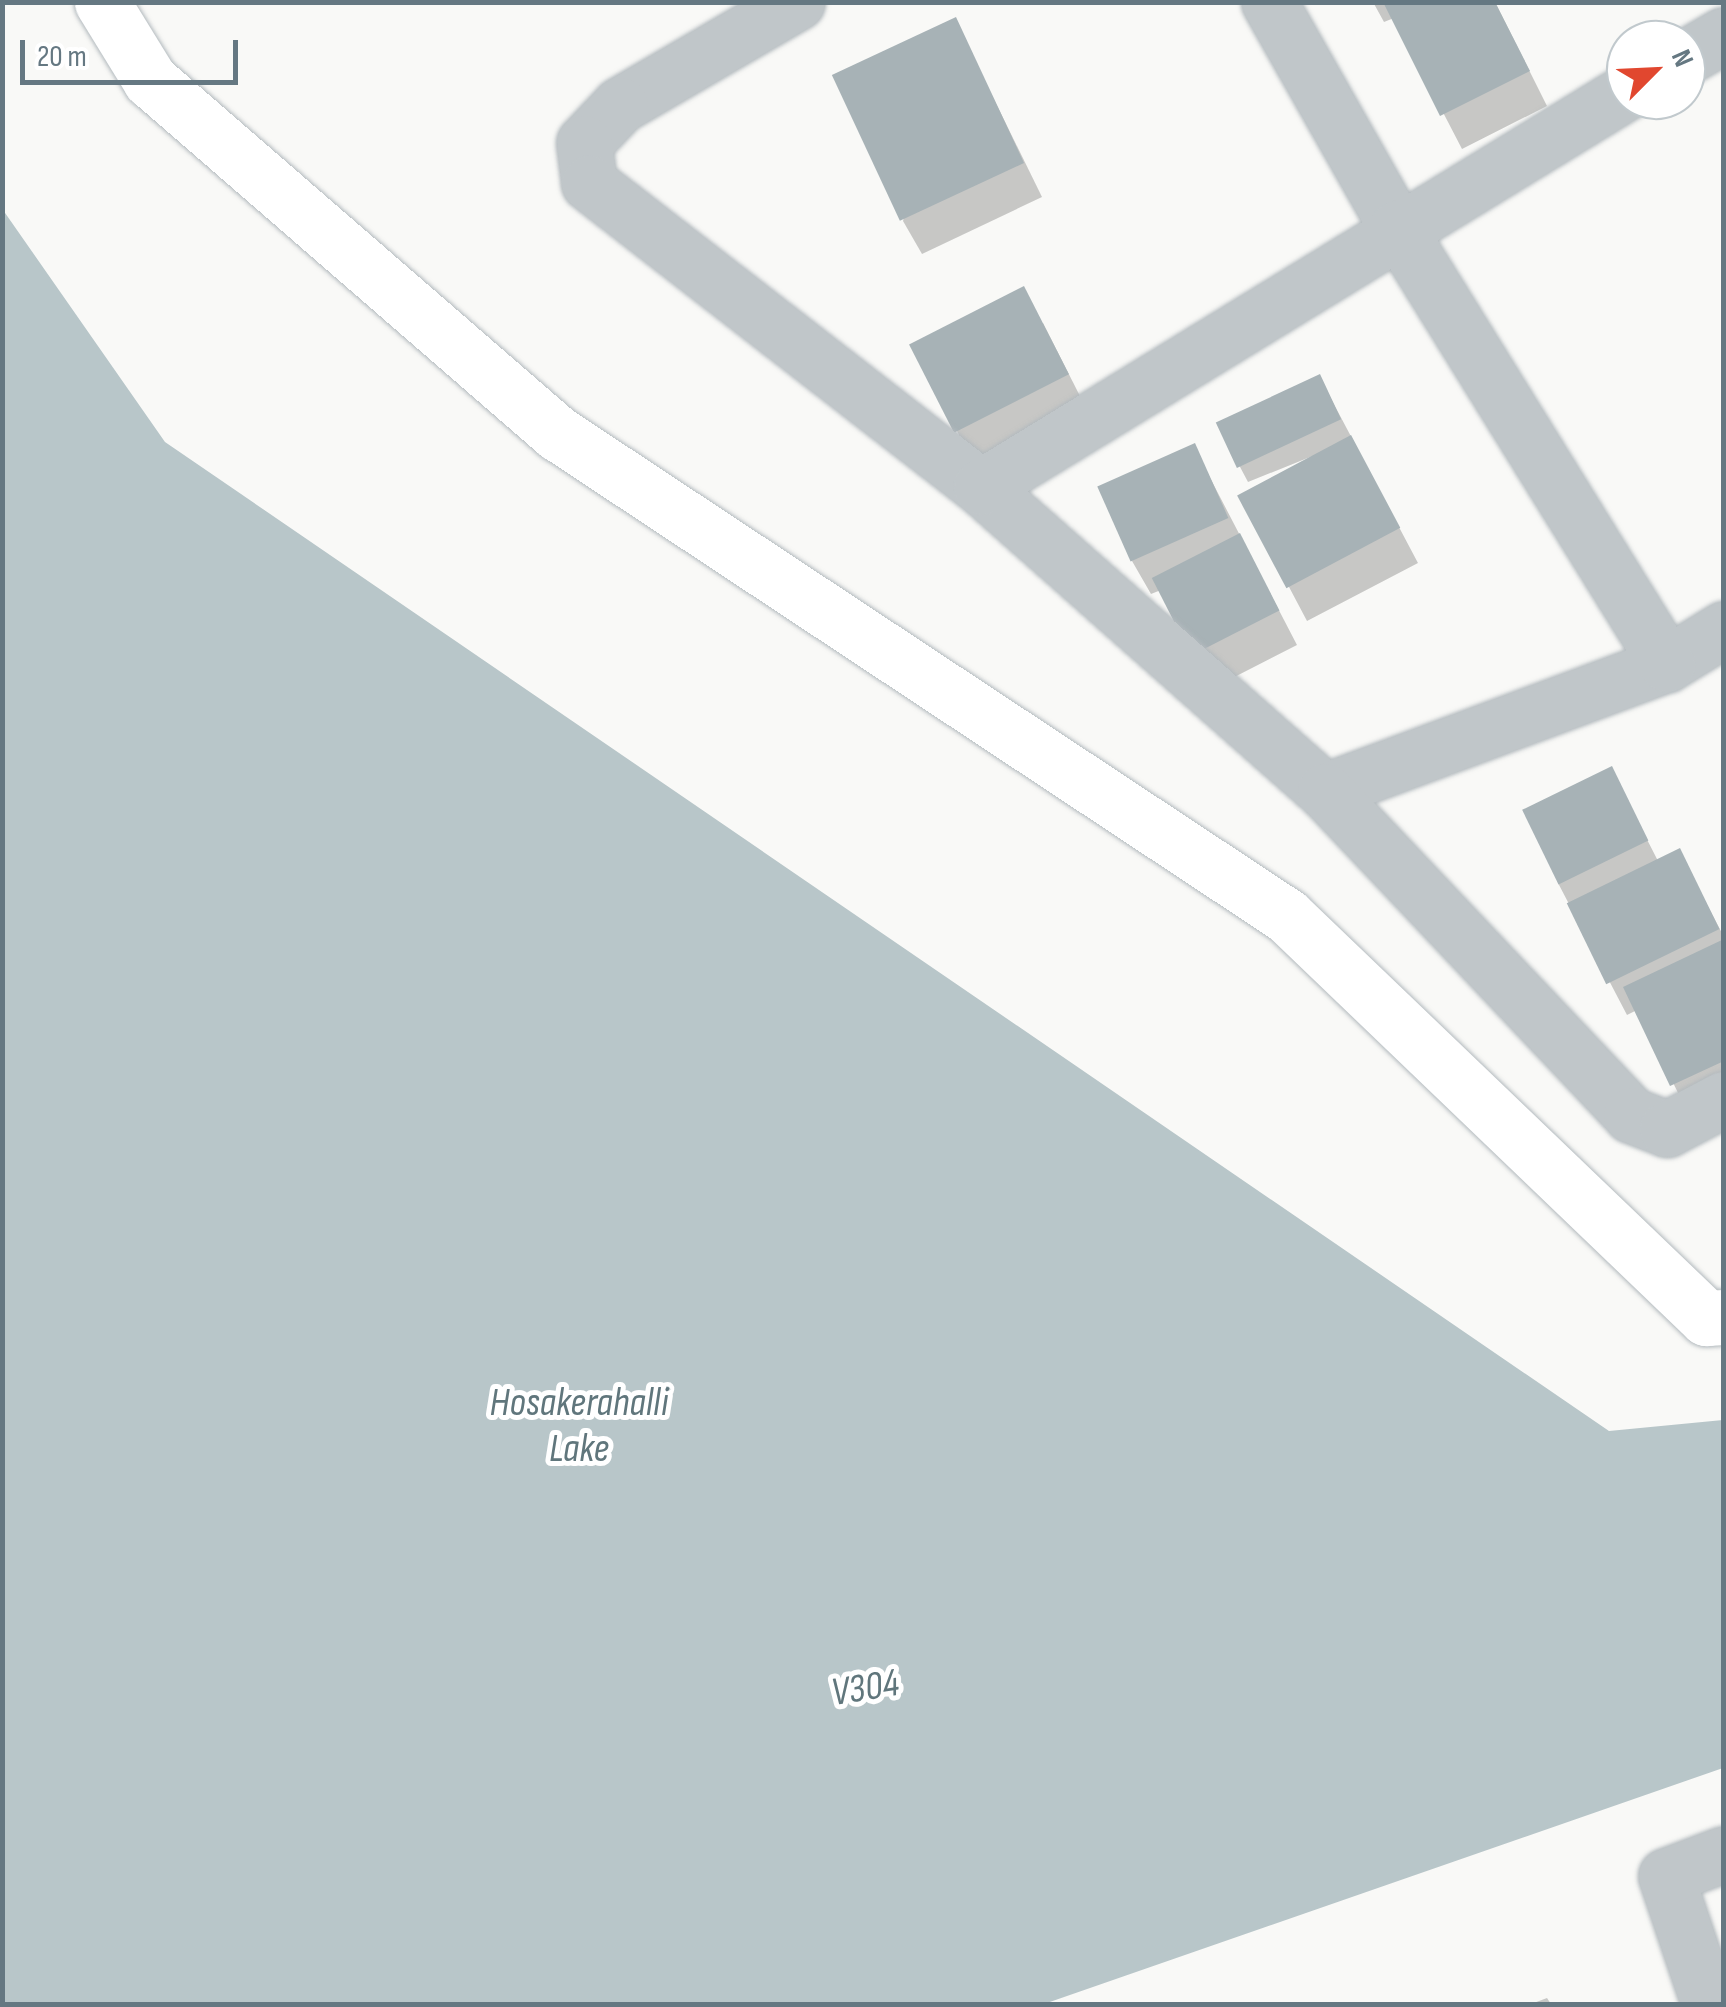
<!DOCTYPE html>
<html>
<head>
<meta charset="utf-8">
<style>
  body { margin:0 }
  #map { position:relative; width:1726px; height:2007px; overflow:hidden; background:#f9f9f7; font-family:"Sofia Sans Condensed",sans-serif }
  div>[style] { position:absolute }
  .water>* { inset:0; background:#b8c6c9 }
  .shadow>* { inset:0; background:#0003 }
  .building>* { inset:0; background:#a7b2b6; transform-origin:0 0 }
  .roads { filter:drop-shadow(0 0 2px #b3babe) drop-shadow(0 0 2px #b3babe) }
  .street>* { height:55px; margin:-27.5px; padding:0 27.5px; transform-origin:27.5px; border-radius:27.5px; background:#c0c6c9 }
  .secondary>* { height:55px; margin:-27.5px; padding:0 27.5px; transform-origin:27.5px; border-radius:27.5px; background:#fff }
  span { translate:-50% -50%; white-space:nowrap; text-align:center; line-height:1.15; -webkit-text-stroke:10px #fff; paint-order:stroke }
  .water-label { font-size:40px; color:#60767c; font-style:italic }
  .frame { position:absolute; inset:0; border:5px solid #657882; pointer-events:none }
  .north { position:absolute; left:1606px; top:20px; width:100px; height:100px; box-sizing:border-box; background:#fff; border:2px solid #c1c9cd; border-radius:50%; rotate:66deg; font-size:28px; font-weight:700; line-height:40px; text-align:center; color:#657882 }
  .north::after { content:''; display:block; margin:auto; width:35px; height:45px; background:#e1472f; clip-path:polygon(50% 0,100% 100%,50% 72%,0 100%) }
  .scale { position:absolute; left:20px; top:40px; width:218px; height:45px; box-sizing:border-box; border:5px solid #657882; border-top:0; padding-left:12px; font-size:30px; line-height:35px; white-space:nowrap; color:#657882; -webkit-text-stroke:8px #fff; paint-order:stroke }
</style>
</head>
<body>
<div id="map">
  <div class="water">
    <div style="clip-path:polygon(3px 210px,165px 442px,1609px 1431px,1723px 1420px,1723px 1768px,1044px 2004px,3px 2004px)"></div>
  </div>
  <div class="shadow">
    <div style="clip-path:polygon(1373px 2px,1495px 2px,1547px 106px,1462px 149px,1394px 18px,1384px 22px)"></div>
    <div style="clip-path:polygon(955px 20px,1042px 197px,922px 254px,903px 221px)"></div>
    <div style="clip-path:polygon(1043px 323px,1086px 408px,975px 465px,912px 346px)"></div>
    <div style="clip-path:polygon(1328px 393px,1418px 563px,1307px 621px,1241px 496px,1325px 451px,1248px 482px,1239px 465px)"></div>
    <div style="clip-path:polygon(1194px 447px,1297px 645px,1213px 688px,1161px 590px,1151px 594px,1132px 561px)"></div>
    <div style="clip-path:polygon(1611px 769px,1658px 861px,1679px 851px,1724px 937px,1724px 1104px,1691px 1119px,1637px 1010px,1627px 1015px,1558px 883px)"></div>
    <div style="clip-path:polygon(1547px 1998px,1551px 2004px,1531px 2004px)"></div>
  </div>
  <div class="building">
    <div style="clip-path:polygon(1383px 2px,1495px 2px,1530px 71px,1440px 116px)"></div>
    <div style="left:956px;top:17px;width:161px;height:137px;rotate:65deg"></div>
    <div style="left:1024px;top:286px;width:99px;height:129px;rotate:63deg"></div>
    <div style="left:1320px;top:374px;width:50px;height:115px;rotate:65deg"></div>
    <div style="left:1351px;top:435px;width:105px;height:129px;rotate:62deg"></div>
    <div style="left:1195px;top:443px;width:82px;height:107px;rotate:66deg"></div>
    <div style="left:1240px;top:533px;width:87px;height:99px;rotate:63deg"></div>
    <div style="left:1612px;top:766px;width:83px;height:100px;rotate:64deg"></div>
    <div style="left:1680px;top:848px;width:90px;height:126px;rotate:64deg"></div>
    <div style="clip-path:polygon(1724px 939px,1724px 1061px,1670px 1086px,1623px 987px)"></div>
  </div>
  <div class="roads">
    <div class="street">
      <div style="left:797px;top:2px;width:205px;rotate:149.8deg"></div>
      <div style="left:620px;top:105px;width:52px;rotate:133.5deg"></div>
      <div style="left:584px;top:143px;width:40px;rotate:82.9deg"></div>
      <div style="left:589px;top:183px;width:496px;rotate:37.8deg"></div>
      <div style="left:981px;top:487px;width:459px;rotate:41.5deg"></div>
      <div style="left:1325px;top:791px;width:365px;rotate:-20.4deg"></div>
      <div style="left:1667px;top:664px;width:67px;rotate:-31.6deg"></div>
      <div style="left:1269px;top:2px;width:260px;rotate:60.5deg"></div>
      <div style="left:1397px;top:228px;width:513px;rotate:58.23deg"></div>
      <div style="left:1686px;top:57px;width:44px;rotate:-30.1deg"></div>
      <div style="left:981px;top:487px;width:756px;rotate:-31.48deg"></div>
      <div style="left:1325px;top:791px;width:446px;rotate:46.6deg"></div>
      <div style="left:1631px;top:1115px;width:39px;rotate:21deg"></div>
      <div style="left:1667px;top:1129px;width:64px;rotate:-27.8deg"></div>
      <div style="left:1709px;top:2004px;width:135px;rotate:-108.6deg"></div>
      <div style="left:1666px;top:1876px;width:62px;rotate:-20.8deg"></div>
    </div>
    <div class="secondary">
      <div style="left:102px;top:2px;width:92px;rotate:58.4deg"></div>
      <div style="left:150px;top:80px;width:539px;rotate:40.94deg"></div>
      <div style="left:557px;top:433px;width:875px;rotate:33.49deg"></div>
      <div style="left:1287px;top:916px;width:581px;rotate:43.81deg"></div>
      <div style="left:1706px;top:1318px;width:18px;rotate:-3deg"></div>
    </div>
  </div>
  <div class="water-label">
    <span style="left:579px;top:1426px">Hosakerahalli<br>Lake</span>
    <span style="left:865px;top:1688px;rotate:-9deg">V304</span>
  </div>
  <div class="frame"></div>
  <div class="north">N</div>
  <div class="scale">20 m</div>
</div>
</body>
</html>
